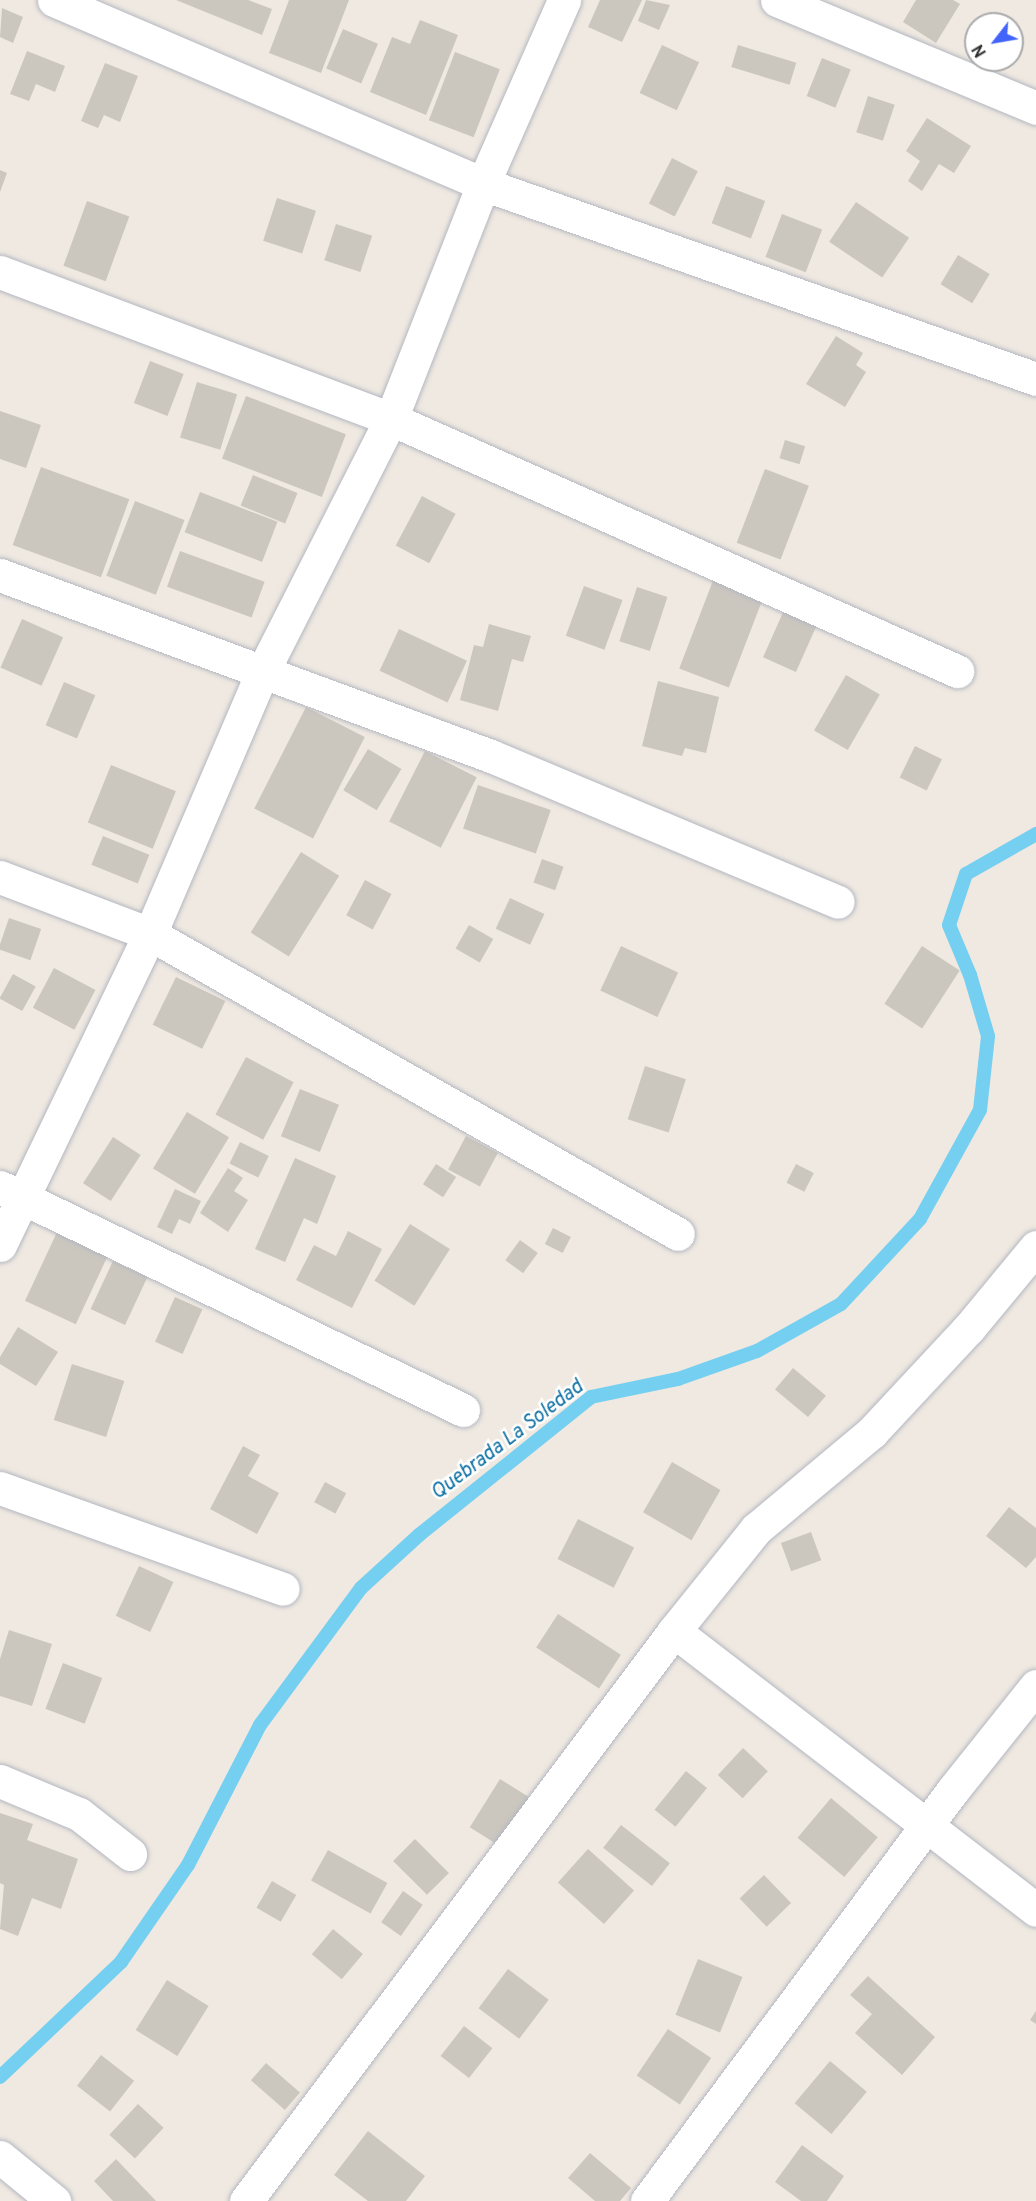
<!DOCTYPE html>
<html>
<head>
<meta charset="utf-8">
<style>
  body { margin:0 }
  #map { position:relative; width:1036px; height:2201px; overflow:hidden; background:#efe9e1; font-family:Overpass,sans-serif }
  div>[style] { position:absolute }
  .stream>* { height:14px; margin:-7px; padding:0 7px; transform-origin:7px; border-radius:7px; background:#75cff0 }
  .building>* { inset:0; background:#cbc7bf; transform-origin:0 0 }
  .roads { filter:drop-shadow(0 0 2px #b4b7c1) drop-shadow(0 0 2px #b4b7c1) }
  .street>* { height:33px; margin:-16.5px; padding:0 16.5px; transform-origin:16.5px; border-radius:16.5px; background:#fff }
  .secondary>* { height:33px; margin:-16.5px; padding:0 16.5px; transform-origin:16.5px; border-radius:16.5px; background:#fff }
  span { translate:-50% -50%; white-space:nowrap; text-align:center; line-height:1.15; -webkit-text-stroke:5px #fff; paint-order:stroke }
  .water-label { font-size:20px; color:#0d6fa3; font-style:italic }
  .north { position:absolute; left:964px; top:12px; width:60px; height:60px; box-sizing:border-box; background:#fff; border:2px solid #ababab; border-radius:50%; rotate:239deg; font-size:16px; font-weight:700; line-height:24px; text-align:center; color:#2e2e2e }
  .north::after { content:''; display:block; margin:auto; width:21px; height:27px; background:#4264fb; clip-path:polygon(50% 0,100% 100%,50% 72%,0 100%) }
</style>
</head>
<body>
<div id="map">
  <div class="stream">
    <div style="left:0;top:2077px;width:167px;rotate:-43.5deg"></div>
    <div style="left:121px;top:1962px;width:118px;rotate:-55.4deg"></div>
    <div style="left:188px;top:1865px;width:157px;rotate:-62.8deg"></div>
    <div style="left:260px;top:1725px;width:170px;rotate:-53.6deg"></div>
    <div style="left:361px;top:1588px;width:79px;rotate:-42.4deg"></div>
    <div style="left:419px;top:1535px;width:221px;rotate:-38.7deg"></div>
    <div style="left:591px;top:1397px;width:89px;rotate:-11.7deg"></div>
    <div style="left:678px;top:1379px;width:84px;rotate:-19.5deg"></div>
    <div style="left:757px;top:1351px;width:96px;rotate:-29.2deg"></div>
    <div style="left:841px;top:1304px;width:116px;rotate:-47.1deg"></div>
    <div style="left:920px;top:1219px;width:124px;rotate:-61.2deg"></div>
    <div style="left:980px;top:1110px;width:74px;rotate:-83.8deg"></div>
    <div style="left:988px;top:1036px;width:64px;rotate:-106.4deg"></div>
    <div style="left:970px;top:975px;width:54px;rotate:-112.8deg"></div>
    <div style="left:949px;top:925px;width:54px;rotate:-71.6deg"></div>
    <div style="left:966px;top:874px;width:81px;rotate:-29.7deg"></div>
  </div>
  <div class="building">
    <div style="clip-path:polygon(176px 0,248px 0,272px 9px,262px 35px)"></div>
    <div style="clip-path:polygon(289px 0,349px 0,321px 73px,269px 53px)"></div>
    <div style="clip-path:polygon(600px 0,642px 0,622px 42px,588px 27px)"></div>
    <div style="clip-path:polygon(646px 0,670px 5px,659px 30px,638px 21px)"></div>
    <div style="clip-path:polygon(916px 0,953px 0,960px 4px,936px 43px,903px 22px)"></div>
    <div style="clip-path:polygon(2px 8px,23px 17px,13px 43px,0 37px)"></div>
    <div style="clip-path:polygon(420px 20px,458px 35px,426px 115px,370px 92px,392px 37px,410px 44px)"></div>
    <div style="left:343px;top:29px;width:38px;height:43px;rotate:23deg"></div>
    <div style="left:662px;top:45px;width:41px;height:53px;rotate:25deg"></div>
    <div style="left:738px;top:45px;width:61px;height:23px;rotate:17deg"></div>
    <div style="clip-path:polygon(27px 51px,65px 66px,55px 92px,36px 84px,29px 101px,10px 94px)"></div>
    <div style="left:455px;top:52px;width:48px;height:73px;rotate:21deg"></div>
    <div style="left:822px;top:58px;width:31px;height:41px;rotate:22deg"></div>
    <div style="clip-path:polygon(105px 63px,138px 76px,120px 122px,104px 115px,98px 128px,81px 121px)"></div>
    <div style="left:868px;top:96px;width:28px;height:38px;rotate:18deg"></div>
    <div style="clip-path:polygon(927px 118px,971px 146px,954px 173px,939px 164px,922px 191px,908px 181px,920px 161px,906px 151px)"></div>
    <div style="left:672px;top:158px;width:29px;height:51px;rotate:27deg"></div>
    <div style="clip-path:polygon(0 170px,7px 173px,0 192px)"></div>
    <div style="left:726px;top:186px;width:42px;height:40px;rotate:21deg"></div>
    <div style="left:277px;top:198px;width:41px;height:45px;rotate:18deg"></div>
    <div style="left:87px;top:201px;width:45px;height:69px;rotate:20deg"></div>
    <div style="left:856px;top:202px;width:64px;height:48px;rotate:34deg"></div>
    <div style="left:782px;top:214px;width:43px;height:46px;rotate:21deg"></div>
    <div style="left:336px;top:224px;width:38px;height:38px;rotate:18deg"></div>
    <div style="left:958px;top:255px;width:37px;height:34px;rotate:31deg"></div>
    <div style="clip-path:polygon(836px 336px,863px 353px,856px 365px,866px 372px,845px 407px,806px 384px)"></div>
    <div style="left:150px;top:361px;width:36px;height:45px;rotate:21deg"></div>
    <div style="left:197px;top:382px;width:42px;height:58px;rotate:17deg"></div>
    <div style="left:246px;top:396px;width:107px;height:67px;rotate:21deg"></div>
    <div style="clip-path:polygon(0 411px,41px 425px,26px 468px,0 459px)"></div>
    <div style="left:785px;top:440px;width:21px;height:19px;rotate:17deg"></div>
    <div style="left:41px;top:467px;width:94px;height:83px;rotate:20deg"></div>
    <div style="left:765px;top:469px;width:47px;height:79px;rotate:21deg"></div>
    <div style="left:253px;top:475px;width:48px;height:33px;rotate:22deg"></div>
    <div style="left:200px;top:492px;width:83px;height:43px;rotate:21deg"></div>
    <div style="left:422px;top:496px;width:38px;height:56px;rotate:28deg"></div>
    <div style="left:135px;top:501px;width:53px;height:80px;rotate:21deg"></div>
    <div style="left:180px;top:551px;width:90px;height:38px;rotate:20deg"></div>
    <div style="left:714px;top:578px;width:53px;height:97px;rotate:21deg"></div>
    <div style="left:584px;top:586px;width:41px;height:53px;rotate:20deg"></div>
    <div style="left:637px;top:587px;width:32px;height:57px;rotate:18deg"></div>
    <div style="left:785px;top:608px;width:36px;height:54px;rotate:24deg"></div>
    <div style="left:22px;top:619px;width:45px;height:53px;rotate:24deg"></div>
    <div style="clip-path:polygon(489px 624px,531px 636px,523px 662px,512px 659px,498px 711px,460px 700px,474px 645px,483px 647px)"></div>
    <div style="left:399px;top:629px;width:75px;height:46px;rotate:25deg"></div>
    <div style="left:846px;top:675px;width:39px;height:64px;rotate:30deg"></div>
    <div style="clip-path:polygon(658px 681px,719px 697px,706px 753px,685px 748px,682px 756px,642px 746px)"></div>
    <div style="left:64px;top:682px;width:34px;height:47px;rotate:23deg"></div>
    <div style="left:306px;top:707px;width:66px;height:114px;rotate:27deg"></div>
    <div style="left:915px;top:746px;width:30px;height:35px;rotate:26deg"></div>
    <div style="left:368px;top:749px;width:39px;height:48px;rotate:31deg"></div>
    <div style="left:425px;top:751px;width:58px;height:79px;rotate:27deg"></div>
    <div style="left:111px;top:765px;width:70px;height:62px;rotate:22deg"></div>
    <div style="left:478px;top:785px;width:77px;height:46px;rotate:19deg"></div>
    <div style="left:103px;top:836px;width:50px;height:31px;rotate:22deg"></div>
    <div style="left:301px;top:852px;width:45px;height:95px;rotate:32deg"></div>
    <div style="left:542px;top:859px;width:23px;height:25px;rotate:20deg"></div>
    <div style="left:365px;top:880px;width:30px;height:40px;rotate:28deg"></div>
    <div style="left:510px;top:898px;width:38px;height:34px;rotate:25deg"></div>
    <div style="left:9px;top:918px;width:34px;height:33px;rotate:19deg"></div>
    <div style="left:469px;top:925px;width:28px;height:27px;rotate:30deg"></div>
    <div style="left:621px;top:946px;width:63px;height:49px;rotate:25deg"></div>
    <div style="left:922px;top:946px;width:45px;height:69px;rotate:33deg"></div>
    <div style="left:54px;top:968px;width:47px;height:45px;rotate:28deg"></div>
    <div style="left:13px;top:974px;width:26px;height:28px;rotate:29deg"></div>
    <div style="left:176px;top:977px;width:55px;height:53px;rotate:26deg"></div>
    <div style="left:246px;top:1057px;width:54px;height:65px;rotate:28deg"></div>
    <div style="left:645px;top:1066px;width:43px;height:56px;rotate:18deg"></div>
    <div style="left:300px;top:1089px;width:42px;height:51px;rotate:22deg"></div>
    <div style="left:187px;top:1112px;width:49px;height:66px;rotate:31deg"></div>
    <div style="left:466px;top:1136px;width:36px;height:38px;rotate:28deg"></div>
    <div style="left:113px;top:1137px;width:33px;height:55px;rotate:33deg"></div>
    <div style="left:240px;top:1142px;width:32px;height:24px;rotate:26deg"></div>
    <div style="clip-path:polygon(295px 1158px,336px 1176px,317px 1224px,304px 1218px,285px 1262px,255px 1249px)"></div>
    <div style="left:436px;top:1164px;width:24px;height:24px;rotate:33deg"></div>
    <div style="left:796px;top:1164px;width:20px;height:21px;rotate:27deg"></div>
    <div style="clip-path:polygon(228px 1168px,243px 1178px,234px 1191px,248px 1200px,228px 1232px,200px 1213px)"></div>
    <div style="clip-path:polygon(175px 1189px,201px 1201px,190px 1224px,179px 1219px,172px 1234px,157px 1227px)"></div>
    <div style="left:410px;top:1224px;width:47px;height:67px;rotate:32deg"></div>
    <div style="left:553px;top:1228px;width:20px;height:18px;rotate:27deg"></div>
    <div style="left:58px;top:1230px;width:56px;height:78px;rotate:25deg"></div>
    <div style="clip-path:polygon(348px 1231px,382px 1249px,352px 1308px,296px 1280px,314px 1245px,336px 1256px)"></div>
    <div style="left:520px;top:1240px;width:22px;height:25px;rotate:36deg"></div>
    <div style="left:113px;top:1261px;width:38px;height:53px;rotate:25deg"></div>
    <div style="left:175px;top:1297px;width:30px;height:49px;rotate:24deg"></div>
    <div style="clip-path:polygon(18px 1327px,58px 1352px,36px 1386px,0 1364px,0 1357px)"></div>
    <div style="left:72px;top:1364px;width:55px;height:59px;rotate:18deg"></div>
    <div style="left:793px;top:1368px;width:43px;height:28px;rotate:40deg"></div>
    <div style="clip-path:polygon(243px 1446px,260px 1455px,248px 1476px,279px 1493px,257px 1534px,210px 1509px)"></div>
    <div style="left:672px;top:1462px;width:56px;height:58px;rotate:30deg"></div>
    <div style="left:325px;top:1482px;width:24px;height:23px;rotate:28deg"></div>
    <div style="clip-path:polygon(1009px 1507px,1036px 1528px,1036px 1557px,1026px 1568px,986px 1536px)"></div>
    <div style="left:578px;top:1519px;width:63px;height:45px;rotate:27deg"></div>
    <div style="left:811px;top:1532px;width:30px;height:32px;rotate:70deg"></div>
    <div style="left:139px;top:1566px;width:38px;height:55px;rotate:25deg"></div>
    <div style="left:558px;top:1614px;width:75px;height:40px;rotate:33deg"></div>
    <div style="clip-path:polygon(9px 1630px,52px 1644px,32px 1706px,0 1696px,0 1659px)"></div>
    <div style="left:63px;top:1663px;width:42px;height:49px;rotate:21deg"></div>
    <div style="left:743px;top:1748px;width:34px;height:37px;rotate:43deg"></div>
    <div style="left:686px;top:1771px;width:27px;height:50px;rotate:39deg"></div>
    <div style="left:500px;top:1779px;width:44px;height:57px;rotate:32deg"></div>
    <div style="left:831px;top:1798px;width:61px;height:52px;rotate:40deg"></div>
    <div style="clip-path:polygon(0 1813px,33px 1824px,27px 1840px,78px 1859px,61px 1909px,32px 1898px,18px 1936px,0 1929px,4px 1885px,0 1883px)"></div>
    <div style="left:621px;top:1825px;width:62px;height:29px;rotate:38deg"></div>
    <div style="left:415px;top:1839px;width:48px;height:31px;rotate:45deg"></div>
    <div style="left:588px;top:1849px;width:62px;height:45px;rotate:42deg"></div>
    <div style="left:328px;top:1850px;width:68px;height:35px;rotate:29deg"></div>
    <div style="left:764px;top:1875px;width:39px;height:34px;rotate:46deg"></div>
    <div style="left:272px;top:1881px;width:28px;height:31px;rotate:30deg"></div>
    <div style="left:403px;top:1891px;width:24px;height:38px;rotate:35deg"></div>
    <div style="left:333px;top:1929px;width:39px;height:33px;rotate:40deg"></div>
    <div style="left:698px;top:1959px;width:48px;height:60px;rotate:22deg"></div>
    <div style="left:508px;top:1969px;width:51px;height:49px;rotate:37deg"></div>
    <div style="clip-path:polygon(868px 1976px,935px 2037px,902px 2075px,855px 2033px,872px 2014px,850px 1995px)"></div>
    <div style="left:167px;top:1980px;width:49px;height:59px;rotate:32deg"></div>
    <div style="clip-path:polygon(1036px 2011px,1036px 2024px,1030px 2020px)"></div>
    <div style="left:464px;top:2026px;width:36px;height:38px;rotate:38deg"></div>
    <div style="left:668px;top:2029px;width:52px;height:56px;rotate:34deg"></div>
    <div style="left:101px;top:2055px;width:42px;height:39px;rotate:38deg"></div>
    <div style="left:830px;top:2061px;width:48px;height:55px;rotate:40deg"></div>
    <div style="left:266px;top:2063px;width:45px;height:23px;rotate:41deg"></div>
    <div style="left:138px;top:2104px;width:35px;height:42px;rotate:43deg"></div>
    <div style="clip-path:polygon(368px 2131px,425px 2176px,406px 2201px,368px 2201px,334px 2175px)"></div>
    <div style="clip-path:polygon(802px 2145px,844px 2176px,827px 2201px,801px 2201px,775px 2182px)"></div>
    <div style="clip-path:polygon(590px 2153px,631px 2188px,620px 2201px,595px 2201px,568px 2178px)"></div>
    <div style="clip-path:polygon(116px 2159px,156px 2201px,113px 2201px,94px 2181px)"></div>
  </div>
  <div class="roads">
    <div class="street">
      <div style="left:54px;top:0;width:467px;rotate:23.2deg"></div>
      <div style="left:483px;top:184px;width:586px;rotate:19.42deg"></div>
      <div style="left:777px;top:0;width:281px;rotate:22.6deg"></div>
      <div style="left:0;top:272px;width:418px;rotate:20.6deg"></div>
      <div style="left:391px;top:419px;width:620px;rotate:24deg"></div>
      <div style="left:0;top:575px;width:523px;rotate:20.24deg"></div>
      <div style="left:491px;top:756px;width:376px;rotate:22.8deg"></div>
      <div style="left:0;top:877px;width:160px;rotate:20.8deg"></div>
      <div style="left:150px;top:934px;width:607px;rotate:29.6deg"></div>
      <div style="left:0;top:1187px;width:514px;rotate:25.72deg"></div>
      <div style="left:0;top:1245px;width:345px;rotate:-64.3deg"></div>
      <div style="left:150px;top:934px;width:284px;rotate:-66.8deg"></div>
      <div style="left:262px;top:673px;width:285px;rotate:-63.1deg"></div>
      <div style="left:391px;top:419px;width:252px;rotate:-68.6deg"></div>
      <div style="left:483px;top:184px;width:201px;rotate:-66.2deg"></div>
      <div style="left:0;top:1488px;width:300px;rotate:19.6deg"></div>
      <div style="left:674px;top:1631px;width:131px;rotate:-51.2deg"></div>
      <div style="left:756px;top:1529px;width:151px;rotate:-39.9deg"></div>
      <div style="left:872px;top:1432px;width:142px;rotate:-47deg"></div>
      <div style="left:969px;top:1328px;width:105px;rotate:-50.4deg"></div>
      <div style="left:0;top:1781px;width:86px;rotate:22.7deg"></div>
      <div style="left:79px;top:1814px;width:65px;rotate:38.1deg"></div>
      <div style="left:647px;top:2201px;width:512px;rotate:-53.33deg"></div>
      <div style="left:953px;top:1790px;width:133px;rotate:-51.4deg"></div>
    </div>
    <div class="secondary">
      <div style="left:0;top:2157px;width:70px;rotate:39.2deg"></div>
      <div style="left:246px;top:2201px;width:713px;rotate:-53.1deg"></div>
      <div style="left:674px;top:1631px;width:457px;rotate:37.6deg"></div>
    </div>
  </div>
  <div class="water-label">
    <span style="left:508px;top:1441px;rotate:-37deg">Quebrada La Soledad</span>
  </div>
  <div class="north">N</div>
</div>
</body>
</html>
